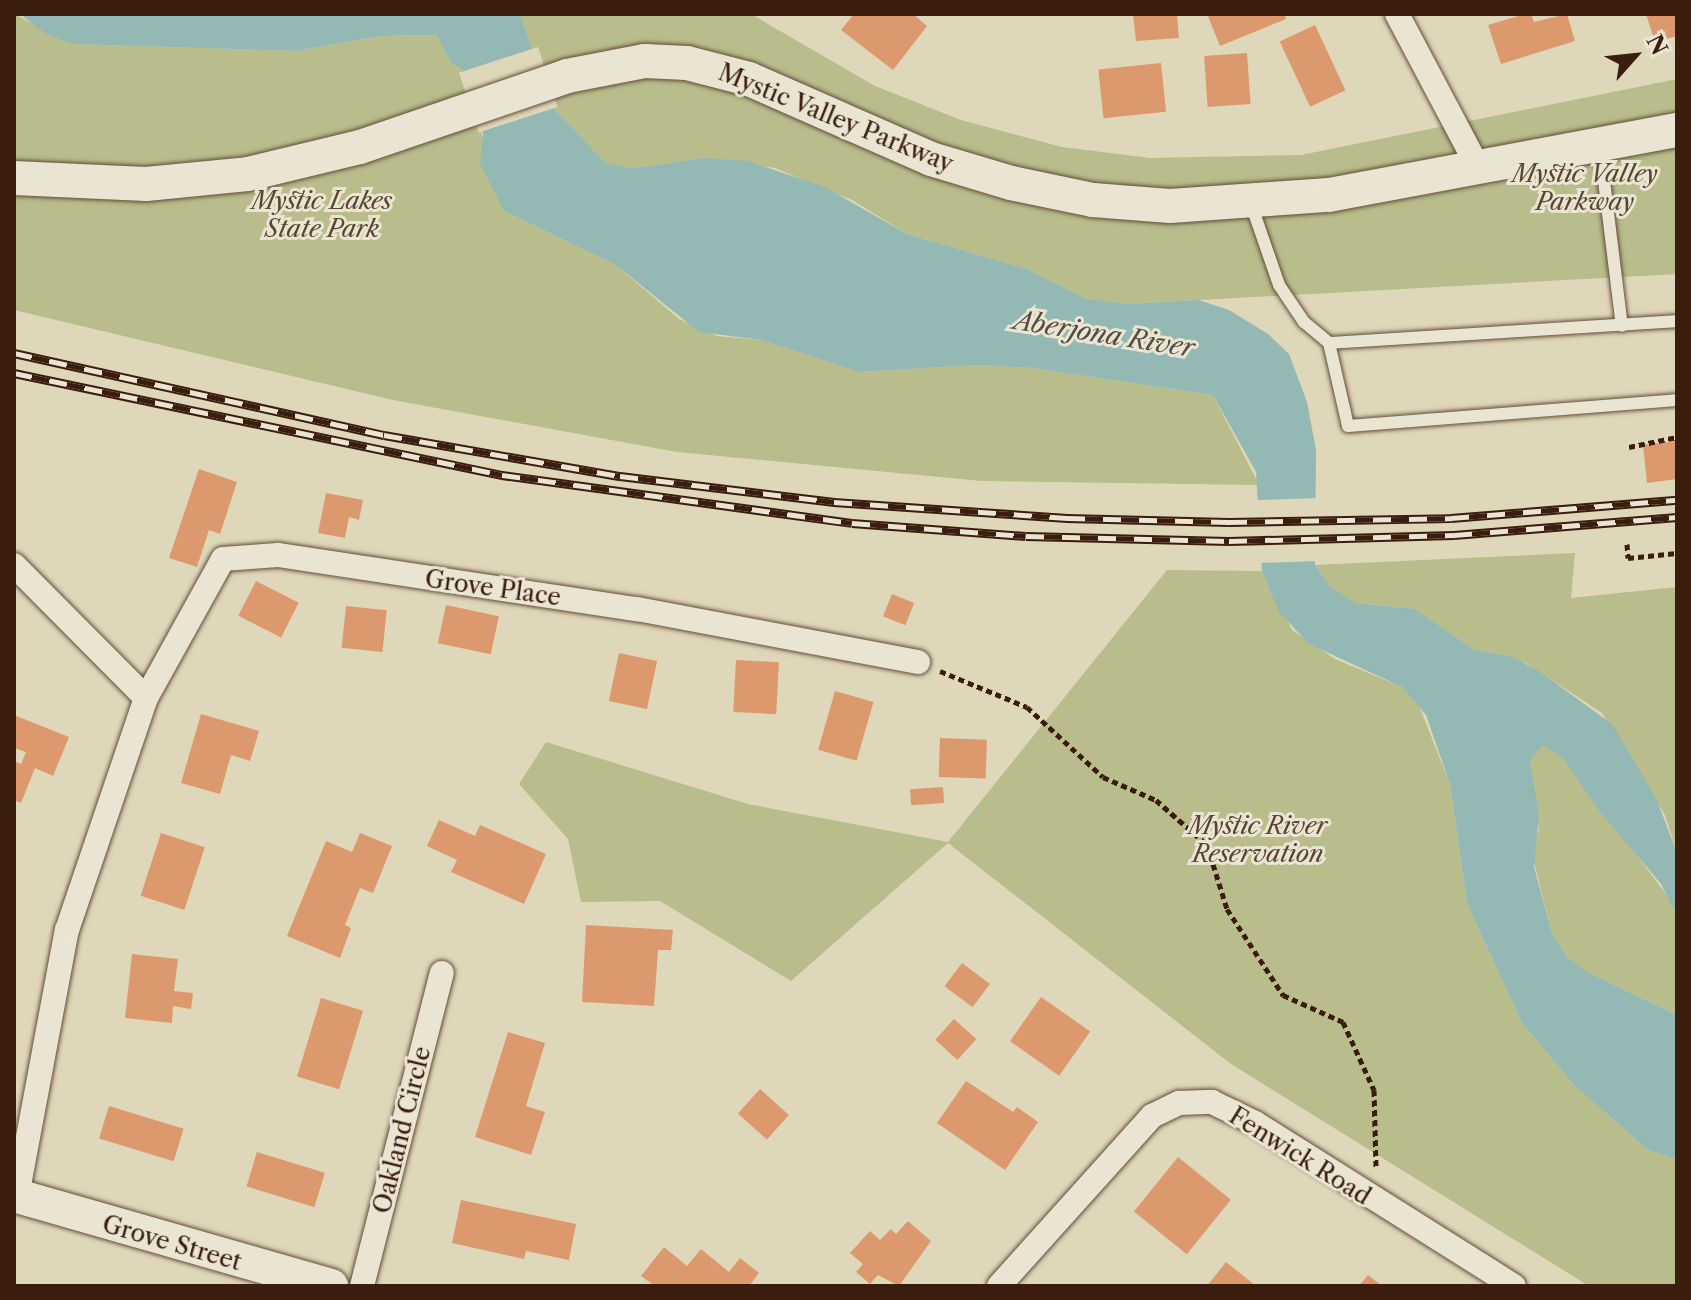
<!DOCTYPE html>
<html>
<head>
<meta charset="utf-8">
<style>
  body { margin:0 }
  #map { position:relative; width:1691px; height:1300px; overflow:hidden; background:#dfd7b9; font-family:"Libre Caslon Text",serif }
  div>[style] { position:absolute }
  .green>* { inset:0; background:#b8bd8b }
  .water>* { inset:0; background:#94b8b4 }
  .pier>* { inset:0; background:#dfd7b9; transform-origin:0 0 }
  .building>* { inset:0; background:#dc996e; transform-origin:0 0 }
  .path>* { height:5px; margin-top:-2.5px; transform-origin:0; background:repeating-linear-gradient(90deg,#3b1d10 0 6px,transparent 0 10px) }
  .roads { filter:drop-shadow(0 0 2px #644c3a) drop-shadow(0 0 2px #644c3a) }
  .lane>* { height:12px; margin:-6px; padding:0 6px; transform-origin:6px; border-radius:6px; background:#eae5d2 }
  .street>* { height:24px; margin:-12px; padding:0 12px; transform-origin:12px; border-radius:12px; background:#eae5d2 }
  .secondary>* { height:34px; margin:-17px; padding:0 17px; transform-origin:17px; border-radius:17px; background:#eae5d2 }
  .rail>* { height:9px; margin-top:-4.5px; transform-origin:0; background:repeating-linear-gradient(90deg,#eae5d2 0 18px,#3b1d10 0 36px); box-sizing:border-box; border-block:2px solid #3b1d10 }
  span { translate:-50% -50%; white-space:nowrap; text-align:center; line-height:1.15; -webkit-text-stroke:6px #eae5d2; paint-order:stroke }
  .street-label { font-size:24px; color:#3b1d10 }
  .park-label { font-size:24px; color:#5a452f; font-style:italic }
  .water-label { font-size:26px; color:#564c41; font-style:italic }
  .frame { position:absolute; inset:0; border:16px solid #3b1d10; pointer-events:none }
  .north { position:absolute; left:1595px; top:16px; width:80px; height:80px; -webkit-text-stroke:6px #eae5d2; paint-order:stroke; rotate:63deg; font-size:22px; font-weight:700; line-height:32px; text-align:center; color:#3b1d10 }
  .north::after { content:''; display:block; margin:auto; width:28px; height:36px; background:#3b1d10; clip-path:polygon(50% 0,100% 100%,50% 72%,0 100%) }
</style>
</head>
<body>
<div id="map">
  <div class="green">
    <div style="clip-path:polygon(14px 14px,73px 44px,297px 51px,379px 36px,438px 35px,451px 63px,462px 68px,504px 211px,616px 265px,679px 319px,717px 336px,761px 340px,859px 372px,978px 365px,1032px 368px,1213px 395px,1259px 485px,981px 481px,677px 452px,393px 400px,14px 310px)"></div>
    <div style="clip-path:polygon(520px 14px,751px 14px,875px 86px,961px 120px,1062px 147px,1150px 158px,1301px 155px,1677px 79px,1677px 274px,1127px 304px,1085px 298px,1027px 269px,907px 234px,852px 200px,775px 168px,703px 158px,634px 168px,606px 163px,554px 109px)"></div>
    <div style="clip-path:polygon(1575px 553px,1571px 598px,1677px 587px,1677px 853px,1665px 815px,1602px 713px,1526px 663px,1475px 650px,1415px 609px,1355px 603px,1330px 586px,1315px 565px)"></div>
    <div style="clip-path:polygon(1167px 570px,1262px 571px,1292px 630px,1335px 659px,1402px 687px,1416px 698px,1450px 784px,1467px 904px,1522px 1023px,1575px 1086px,1648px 1150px,1677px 1159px,1677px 1286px,1589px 1286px,1231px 1064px,948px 843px,791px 981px,660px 901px,581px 902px,568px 839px,519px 784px,546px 742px,748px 804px,948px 842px)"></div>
    <div style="clip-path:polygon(1543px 744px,1564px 759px,1669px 898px,1677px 916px,1677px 1015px,1587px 972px,1567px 957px,1553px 936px,1532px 855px,1539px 829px,1530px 761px)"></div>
  </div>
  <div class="water">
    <div style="clip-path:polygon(20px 14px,520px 14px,554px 109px,606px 163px,634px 168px,703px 158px,748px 161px,825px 187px,907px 234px,1027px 269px,1085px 298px,1127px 304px,1199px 300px,1229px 310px,1268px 334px,1289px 354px,1307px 402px,1316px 450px,1315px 565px,1330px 586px,1355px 603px,1415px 609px,1475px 650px,1513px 657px,1539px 671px,1612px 724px,1657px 800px,1677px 853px,1677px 916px,1661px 884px,1600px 812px,1564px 759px,1543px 745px,1530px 761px,1539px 816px,1534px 867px,1553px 936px,1567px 957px,1587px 972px,1677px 1015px,1677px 1159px,1648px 1150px,1575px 1086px,1522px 1023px,1467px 904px,1450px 784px,1426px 715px,1402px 687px,1309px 644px,1279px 612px,1262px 571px,1256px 472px,1213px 395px,1032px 368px,978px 365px,859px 372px,761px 340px,699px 332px,616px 265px,504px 211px,480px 164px,483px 134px,462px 69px,451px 63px,437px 35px,379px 36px,297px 51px,73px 44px,46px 34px)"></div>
  </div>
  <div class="pier">
    <div style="left:538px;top:47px;width:63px;height:83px;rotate:72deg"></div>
    <div style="left:1317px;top:498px;width:63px;height:61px;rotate:88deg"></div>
  </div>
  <div class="building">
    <div style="clip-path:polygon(854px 14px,913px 14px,927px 26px,893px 70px,841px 30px)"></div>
    <div style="clip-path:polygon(1133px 14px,1177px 14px,1179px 38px,1136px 41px)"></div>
    <div style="clip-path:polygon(1207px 14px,1284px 14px,1286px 19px,1220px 46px)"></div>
    <div style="clip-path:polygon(1525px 14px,1531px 14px,1534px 22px,1567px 14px,1575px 41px,1501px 64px,1488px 25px)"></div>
    <div style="clip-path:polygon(1646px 14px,1677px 14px,1677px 36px,1655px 42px)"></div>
    <div style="left:1315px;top:25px;width:72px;height:39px;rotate:65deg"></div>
    <div style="left:1247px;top:53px;width:51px;height:43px;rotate:86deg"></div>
    <div style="left:1161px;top:63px;width:49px;height:63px;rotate:84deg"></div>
    <div style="clip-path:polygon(1677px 441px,1677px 479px,1647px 483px,1643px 445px)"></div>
    <div style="clip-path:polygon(199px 469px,237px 482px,220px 534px,209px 530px,197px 567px,169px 558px)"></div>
    <div style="clip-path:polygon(326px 493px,363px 500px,359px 520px,349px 517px,345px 538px,318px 533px)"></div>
    <div style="left:256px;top:581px;width:48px;height:39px;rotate:27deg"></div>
    <div style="left:892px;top:594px;width:24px;height:24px;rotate:22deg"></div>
    <div style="left:446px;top:605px;width:54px;height:39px;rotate:12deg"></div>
    <div style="left:346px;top:606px;width:41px;height:42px;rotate:6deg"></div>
    <div style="left:619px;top:653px;width:39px;height:49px;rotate:12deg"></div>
    <div style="left:736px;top:660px;width:43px;height:52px;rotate:3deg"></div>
    <div style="left:835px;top:691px;width:40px;height:61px;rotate:16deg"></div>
    <div style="clip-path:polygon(201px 714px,259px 731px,250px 761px,231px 755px,220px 794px,181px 783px)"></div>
    <div style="clip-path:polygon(14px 715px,69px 737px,53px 776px,35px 768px,21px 803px,14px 800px,14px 761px,21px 764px,26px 752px,14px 748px)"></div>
    <div style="left:940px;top:738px;width:47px;height:39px;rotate:2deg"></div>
    <div style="left:943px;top:787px;width:16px;height:33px;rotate:86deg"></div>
    <div style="clip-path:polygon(439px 820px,475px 836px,480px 825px,546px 854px,524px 904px,451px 872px,457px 860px,427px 846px)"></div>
    <div style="left:161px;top:833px;width:46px;height:66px;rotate:18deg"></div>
    <div style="clip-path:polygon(360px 833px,392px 846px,373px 893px,360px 888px,345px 925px,351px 928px,340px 958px,287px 936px,326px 841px,352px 852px)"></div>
    <div style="clip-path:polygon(586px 925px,673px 930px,671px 950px,658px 950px,654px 1006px,582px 1002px)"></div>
    <div style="clip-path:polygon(132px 954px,178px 959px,174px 991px,193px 993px,191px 1009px,173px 1006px,172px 1023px,125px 1018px)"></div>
    <div style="left:962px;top:963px;width:35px;height:29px;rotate:37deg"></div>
    <div style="left:1041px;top:997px;width:60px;height:54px;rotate:35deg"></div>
    <div style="left:321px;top:998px;width:44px;height:82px;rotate:17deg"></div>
    <div style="left:954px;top:1019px;width:30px;height:28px;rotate:42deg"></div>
    <div style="clip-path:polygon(508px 1032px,545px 1043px,526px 1106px,545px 1112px,531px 1155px,475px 1137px)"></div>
    <div style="clip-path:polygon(966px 1081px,1013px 1112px,1017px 1107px,1038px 1122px,1005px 1170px,937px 1123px)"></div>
    <div style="left:760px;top:1089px;width:39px;height:33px;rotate:42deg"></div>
    <div style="left:109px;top:1106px;width:78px;height:34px;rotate:17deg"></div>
    <div style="left:257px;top:1152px;width:71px;height:36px;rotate:17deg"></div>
    <div style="left:1178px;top:1157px;width:68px;height:70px;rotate:39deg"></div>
    <div style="clip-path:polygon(461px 1200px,576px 1224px,569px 1260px,526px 1251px,524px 1259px,452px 1243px)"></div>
    <div style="clip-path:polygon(908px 1221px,931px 1241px,899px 1286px,878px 1275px,870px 1284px,856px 1272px,863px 1264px,850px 1253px,870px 1231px,880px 1240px,891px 1229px,896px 1234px)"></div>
    <div style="clip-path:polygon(664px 1247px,687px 1266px,701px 1249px,729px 1272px,740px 1258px,759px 1273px,749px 1286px,655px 1286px,641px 1276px)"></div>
    <div style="clip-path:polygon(1226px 1262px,1256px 1286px,1207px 1286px)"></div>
    <div style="clip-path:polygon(1368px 1275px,1382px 1286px,1359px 1286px)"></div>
  </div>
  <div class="path">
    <div style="left:1629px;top:447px;width:49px;rotate:-11.8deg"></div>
    <div style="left:1627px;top:544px;width:14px;rotate:86deg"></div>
    <div style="left:1628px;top:558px;width:49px;rotate:-5.8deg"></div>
    <div style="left:940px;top:671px;width:94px;rotate:22.5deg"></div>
    <div style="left:1027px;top:707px;width:103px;rotate:42.6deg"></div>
    <div style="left:1103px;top:777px;width:58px;rotate:23.5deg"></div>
    <div style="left:1156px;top:800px;width:68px;rotate:41.4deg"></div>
    <div style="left:1207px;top:845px;width:67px;rotate:72.6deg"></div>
    <div style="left:1227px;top:909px;width:103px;rotate:56.9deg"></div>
    <div style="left:1283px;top:995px;width:66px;rotate:24.2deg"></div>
    <div style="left:1343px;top:1022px;width:75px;rotate:65.5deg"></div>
    <div style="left:1374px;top:1090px;width:77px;rotate:88.5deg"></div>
  </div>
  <div class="roads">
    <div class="lane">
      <div style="left:1600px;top:148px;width:179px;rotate:83deg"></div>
      <div style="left:1251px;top:204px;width:86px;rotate:70.9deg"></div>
      <div style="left:1279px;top:285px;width:45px;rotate:56deg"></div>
      <div style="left:1304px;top:322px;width:33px;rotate:40deg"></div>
      <div style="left:1329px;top:343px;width:349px;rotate:-3.6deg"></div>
      <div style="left:1329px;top:343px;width:85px;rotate:77.1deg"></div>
      <div style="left:1348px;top:426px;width:330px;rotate:-4.5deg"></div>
    </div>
    <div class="street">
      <div style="left:1397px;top:14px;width:173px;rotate:62.1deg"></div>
      <div style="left:14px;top:565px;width:187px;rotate:45.2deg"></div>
      <div style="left:17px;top:1196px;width:271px;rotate:-79.4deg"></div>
      <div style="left:67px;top:930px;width:245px;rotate:-71.2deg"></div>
      <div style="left:146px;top:698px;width:159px;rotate:-61deg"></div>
      <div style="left:223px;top:559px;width:55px;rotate:-4.2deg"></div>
      <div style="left:278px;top:555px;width:363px;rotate:8.6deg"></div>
      <div style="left:637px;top:609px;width:286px;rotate:10.7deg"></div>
      <div style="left:362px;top:1286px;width:323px;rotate:-75.7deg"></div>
      <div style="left:999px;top:1286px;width:229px;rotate:-48deg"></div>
      <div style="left:1152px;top:1116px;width:30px;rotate:-26deg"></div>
      <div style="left:1179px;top:1103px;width:33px;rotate:-2deg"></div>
      <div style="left:1212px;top:1102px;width:48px;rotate:26deg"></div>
      <div style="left:1255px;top:1123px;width:306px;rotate:32.2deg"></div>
    </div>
    <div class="secondary">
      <div style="left:14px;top:178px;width:132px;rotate:2.6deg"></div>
      <div style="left:146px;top:184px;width:102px;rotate:-5.6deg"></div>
      <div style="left:248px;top:174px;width:115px;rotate:-13.6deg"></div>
      <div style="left:360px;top:147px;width:219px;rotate:-18.9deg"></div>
      <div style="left:567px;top:76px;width:79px;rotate:-10.9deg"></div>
      <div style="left:645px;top:61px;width:42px;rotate:2.7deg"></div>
      <div style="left:687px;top:63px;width:64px;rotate:14.5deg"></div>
      <div style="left:749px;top:79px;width:199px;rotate:23.7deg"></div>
      <div style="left:931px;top:159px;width:84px;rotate:16.7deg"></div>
      <div style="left:1011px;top:183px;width:84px;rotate:11.7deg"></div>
      <div style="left:1093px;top:200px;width:77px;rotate:4.5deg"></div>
      <div style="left:1170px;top:206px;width:159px;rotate:-4deg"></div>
      <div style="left:1329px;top:195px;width:354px;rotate:-10.6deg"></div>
      <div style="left:14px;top:1195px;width:330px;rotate:16deg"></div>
    </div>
  </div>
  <div class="rail">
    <div style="left:14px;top:353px;width:379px;rotate:12.5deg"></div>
    <div style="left:384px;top:435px;width:240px;rotate:9.9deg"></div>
    <div style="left:620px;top:476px;width:216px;rotate:6.9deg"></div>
    <div style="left:834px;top:502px;width:234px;rotate:3.9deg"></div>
    <div style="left:1067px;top:518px;width:162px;rotate:1.4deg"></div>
    <div style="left:1229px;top:522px;width:222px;rotate:-1deg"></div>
    <div style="left:1451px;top:518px;width:227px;rotate:-4.6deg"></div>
    <div style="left:14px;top:373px;width:499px;rotate:11.8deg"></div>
    <div style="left:502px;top:475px;width:353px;rotate:7.8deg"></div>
    <div style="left:852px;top:523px;width:174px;rotate:4.3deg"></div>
    <div style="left:1026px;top:536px;width:203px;rotate:1.4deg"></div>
    <div style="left:1229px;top:541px;width:225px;rotate:-1.5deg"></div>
    <div style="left:1454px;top:535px;width:224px;rotate:-4.6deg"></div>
  </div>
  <div class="street-label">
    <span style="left:836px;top:118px;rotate:22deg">Mystic Valley Parkway</span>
    <span style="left:493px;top:588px;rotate:8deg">Grove Place</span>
    <span style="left:402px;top:1130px;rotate:-76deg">Oakland Circle</span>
    <span style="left:1300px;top:1156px;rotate:32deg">Fenwick Road</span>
    <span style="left:172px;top:1243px;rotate:16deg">Grove Street</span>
  </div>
  <div class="park-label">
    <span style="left:1585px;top:188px">Mystic Valley<br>Parkway</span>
    <span style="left:322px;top:215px">Mystic Lakes<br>State Park</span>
    <span style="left:1258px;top:840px">Mystic River<br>Reservation</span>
  </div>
  <div class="water-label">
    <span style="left:1104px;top:335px;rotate:9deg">Aberjona River</span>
  </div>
  <div class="frame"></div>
  <div class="north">N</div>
</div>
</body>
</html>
